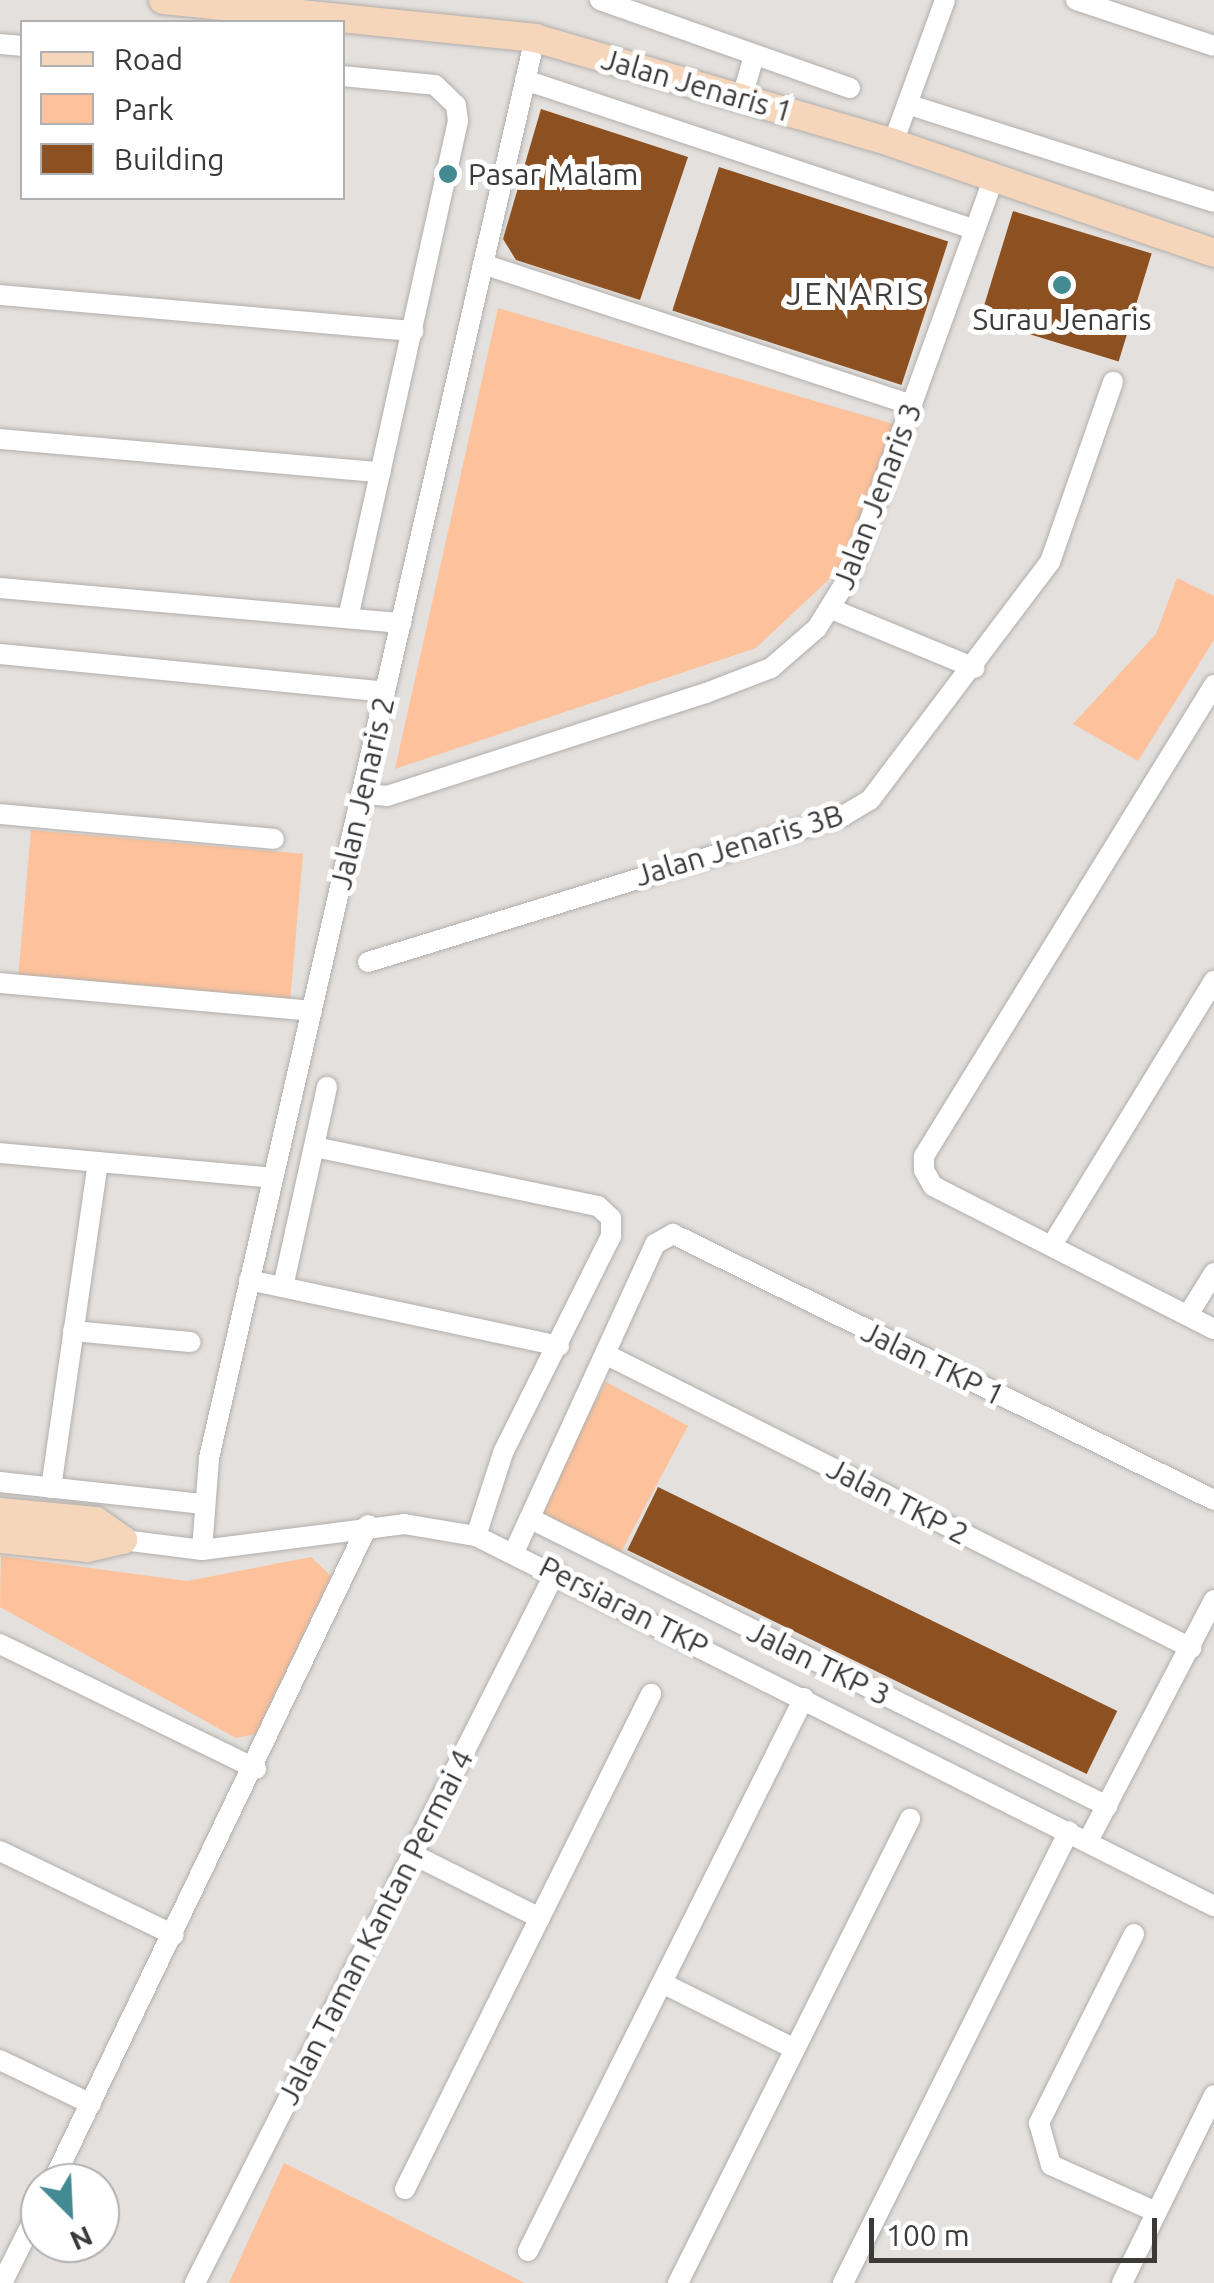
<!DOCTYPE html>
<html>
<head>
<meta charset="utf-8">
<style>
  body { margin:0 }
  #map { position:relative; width:1214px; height:2283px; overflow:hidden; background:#e3e0dd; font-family:Ubuntu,sans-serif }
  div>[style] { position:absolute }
  .green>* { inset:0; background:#fdc29b; transform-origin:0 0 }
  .building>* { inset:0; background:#8d5021; transform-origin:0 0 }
  .roads { filter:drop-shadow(0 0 2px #b1aeac) drop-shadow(0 0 2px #b1aeac) }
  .street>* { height:20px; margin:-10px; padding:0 10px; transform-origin:10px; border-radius:10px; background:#fff }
  .secondary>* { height:28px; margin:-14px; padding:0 14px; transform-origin:14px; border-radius:14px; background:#f5d6bb }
  .dots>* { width:28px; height:28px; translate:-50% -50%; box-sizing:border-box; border:5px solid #fff; border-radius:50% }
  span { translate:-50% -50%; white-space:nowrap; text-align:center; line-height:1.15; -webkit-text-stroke:10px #fff; paint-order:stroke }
  .street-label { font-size:30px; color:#3c3a39 }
  .poi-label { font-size:30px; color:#3c3a39 }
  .left { translate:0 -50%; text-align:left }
  .neighbourhood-label { font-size:32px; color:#423f3d; letter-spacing:2.5px }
  .legend { position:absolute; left:20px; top:20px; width:325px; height:180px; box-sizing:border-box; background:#fff; border:2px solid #b1b0b0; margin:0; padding:12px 18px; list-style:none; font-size:30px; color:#3c3a39 }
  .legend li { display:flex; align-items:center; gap:20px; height:50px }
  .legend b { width:50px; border:2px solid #b1b0b0 }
  .north { position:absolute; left:20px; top:2163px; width:100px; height:100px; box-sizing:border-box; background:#fff; border:2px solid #b1b0b0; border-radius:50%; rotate:156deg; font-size:28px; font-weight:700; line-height:40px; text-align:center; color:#3c3a39 }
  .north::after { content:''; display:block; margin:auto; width:35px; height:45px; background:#438a92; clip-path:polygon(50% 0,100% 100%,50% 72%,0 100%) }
  .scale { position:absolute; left:869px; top:2218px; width:288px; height:45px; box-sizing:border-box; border:5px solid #3c3a39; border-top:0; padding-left:12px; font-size:30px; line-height:35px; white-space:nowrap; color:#3c3a39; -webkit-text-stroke:8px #fff; paint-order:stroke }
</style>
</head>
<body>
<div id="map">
  <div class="green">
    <div style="clip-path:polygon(498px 308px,897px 425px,838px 571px,756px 648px,395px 769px)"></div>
    <div style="clip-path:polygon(1177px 578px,1214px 596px,1214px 640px,1138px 761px,1073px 724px,1156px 634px)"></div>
    <div style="left:31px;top:830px;width:273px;height:145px;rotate:5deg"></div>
    <div style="left:606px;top:1382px;width:93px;height:145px;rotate:28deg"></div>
    <div style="clip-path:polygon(1px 1556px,187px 1581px,311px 1557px,331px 1576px,256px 1734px,236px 1738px,0 1607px)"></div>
    <div style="clip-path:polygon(284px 2163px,525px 2283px,229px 2283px)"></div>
  </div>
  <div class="building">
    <div style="clip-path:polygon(541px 109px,688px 157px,640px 300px,516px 260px,503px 239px)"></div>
    <div style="left:719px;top:167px;width:241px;height:151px;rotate:18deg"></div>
    <div style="left:1013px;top:211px;width:145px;height:113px;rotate:17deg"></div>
    <div style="left:658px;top:1487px;width:511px;height:70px;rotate:26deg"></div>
  </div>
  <div class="roads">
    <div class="street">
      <div style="left:600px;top:0;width:265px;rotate:19.4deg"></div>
      <div style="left:1076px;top:0;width:145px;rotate:18.4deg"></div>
      <div style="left:0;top:44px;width:22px;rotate:5deg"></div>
      <div style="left:342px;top:76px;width:93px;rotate:5.5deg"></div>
      <div style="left:435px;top:85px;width:29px;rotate:44deg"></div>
      <div style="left:456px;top:105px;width:16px;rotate:83deg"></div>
      <div style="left:458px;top:121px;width:509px;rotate:102.48deg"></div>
      <div style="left:525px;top:80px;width:474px;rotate:18.4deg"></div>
      <div style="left:742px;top:97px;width:43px;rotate:-73.7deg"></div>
      <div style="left:907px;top:104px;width:322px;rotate:17.7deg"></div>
      <div style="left:893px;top:143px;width:152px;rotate:-70deg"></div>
      <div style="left:483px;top:264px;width:452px;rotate:18.2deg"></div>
      <div style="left:0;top:295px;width:415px;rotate:5deg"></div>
      <div style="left:0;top:439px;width:382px;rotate:5deg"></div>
      <div style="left:0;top:588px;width:403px;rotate:5deg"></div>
      <div style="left:834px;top:610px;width:152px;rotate:22.4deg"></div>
      <div style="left:0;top:654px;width:387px;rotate:5.6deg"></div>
      <div style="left:1214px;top:685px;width:553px;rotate:121.62deg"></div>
      <div style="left:924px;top:1156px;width:14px;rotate:90deg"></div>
      <div style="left:924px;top:1170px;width:18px;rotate:61deg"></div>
      <div style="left:933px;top:1186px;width:315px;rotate:27deg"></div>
      <div style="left:361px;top:794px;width:26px;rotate:4deg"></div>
      <div style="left:387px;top:796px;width:335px;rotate:-17.9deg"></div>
      <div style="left:706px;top:693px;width:70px;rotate:-21deg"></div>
      <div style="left:771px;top:668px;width:61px;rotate:-41deg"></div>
      <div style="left:817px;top:628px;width:62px;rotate:-58.1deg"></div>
      <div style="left:850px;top:575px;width:421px;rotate:-70.1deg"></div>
      <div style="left:0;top:814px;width:275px;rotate:5.2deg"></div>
      <div style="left:368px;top:962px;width:497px;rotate:-17.1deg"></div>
      <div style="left:843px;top:816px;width:31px;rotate:-31deg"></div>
      <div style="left:870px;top:800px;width:298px;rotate:-52.9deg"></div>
      <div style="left:1050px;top:562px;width:191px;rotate:-70.7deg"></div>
      <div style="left:0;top:983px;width:313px;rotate:5.1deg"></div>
      <div style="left:315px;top:1147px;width:289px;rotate:11.8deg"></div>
      <div style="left:598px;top:1206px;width:18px;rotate:43deg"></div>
      <div style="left:611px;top:1218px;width:18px;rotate:90deg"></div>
      <div style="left:611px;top:1236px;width:242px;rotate:116.5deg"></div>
      <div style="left:503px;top:1453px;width:87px;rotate:108deg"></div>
      <div style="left:0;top:1153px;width:274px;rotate:5.2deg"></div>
      <div style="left:1052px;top:1245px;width:310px;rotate:-58.5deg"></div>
      <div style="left:249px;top:1280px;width:317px;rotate:12deg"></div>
      <div style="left:283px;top:1287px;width:205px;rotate:-77.6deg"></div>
      <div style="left:1188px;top:1315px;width:49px;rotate:-58.2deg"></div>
      <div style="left:73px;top:1331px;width:118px;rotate:5.4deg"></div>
      <div style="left:605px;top:1354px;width:656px;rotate:26.64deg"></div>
      <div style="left:0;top:1482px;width:205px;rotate:6.2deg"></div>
      <div style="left:51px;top:1488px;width:329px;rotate:-81.8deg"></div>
      <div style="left:531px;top:1519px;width:644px;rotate:26.49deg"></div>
      <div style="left:123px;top:1540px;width:80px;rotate:7.2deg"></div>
      <div style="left:202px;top:1550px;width:204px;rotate:-7.3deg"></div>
      <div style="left:404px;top:1524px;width:73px;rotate:9.5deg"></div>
      <div style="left:476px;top:1536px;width:826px;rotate:26.63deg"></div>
      <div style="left:202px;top:1550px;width:92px;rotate:-85.6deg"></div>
      <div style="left:209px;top:1458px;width:1457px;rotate:-77.07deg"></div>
      <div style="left:515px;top:1550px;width:337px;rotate:-65.4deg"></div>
      <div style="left:655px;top:1244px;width:21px;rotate:-29deg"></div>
      <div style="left:673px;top:1234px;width:603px;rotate:26.18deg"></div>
      <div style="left:0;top:1644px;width:285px;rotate:26deg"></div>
      <div style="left:1088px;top:1841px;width:272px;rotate:-62.4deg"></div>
      <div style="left:0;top:1851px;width:193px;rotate:25.8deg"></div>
      <div style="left:412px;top:1854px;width:143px;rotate:26.6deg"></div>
      <div style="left:1134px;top:1934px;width:212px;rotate:116.7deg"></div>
      <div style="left:1039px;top:2123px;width:44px;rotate:74.1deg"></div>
      <div style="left:1051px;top:2165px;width:115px;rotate:24.1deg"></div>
      <div style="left:662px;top:1983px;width:148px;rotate:26.4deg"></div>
      <div style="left:0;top:2060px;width:101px;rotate:25.8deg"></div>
      <div style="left:52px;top:2183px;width:730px;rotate:-64.35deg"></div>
      <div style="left:405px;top:2189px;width:553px;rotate:-63.57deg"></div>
      <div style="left:528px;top:2251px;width:618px;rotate:-63.48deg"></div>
      <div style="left:2px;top:2283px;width:85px;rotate:-63.4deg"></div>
      <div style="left:195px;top:2283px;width:798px;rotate:-63.11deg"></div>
      <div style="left:678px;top:2283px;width:519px;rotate:-63.43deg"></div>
      <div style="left:843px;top:2283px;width:505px;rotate:-63.43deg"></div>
      <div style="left:1122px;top:2283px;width:209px;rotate:-63.9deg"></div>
    </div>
    <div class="secondary">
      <div style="left:163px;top:0;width:374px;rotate:5.8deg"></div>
      <div style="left:535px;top:38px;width:373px;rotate:16.3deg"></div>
      <div style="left:893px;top:143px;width:339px;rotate:18.9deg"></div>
      <div style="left:0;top:1512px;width:96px;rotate:5.4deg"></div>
      <div style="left:96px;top:1521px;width:33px;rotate:35deg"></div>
      <div style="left:0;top:1539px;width:87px;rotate:5.9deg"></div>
      <div style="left:87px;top:1548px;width:37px;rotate:-13deg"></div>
    </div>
  </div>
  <div class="dots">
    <div style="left:448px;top:174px;background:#438a92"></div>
    <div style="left:1062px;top:285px;background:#438a92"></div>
  </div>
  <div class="street-label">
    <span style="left:697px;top:85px;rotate:16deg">Jalan Jenaris 1</span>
    <span style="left:877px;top:496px;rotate:-69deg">Jalan Jenaris 3</span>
    <span style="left:362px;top:793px;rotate:-77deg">Jalan Jenaris 2</span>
    <span style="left:739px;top:845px;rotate:-17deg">Jalan Jenaris 3B</span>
    <span style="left:933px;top:1363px;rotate:26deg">Jalan TKP 1</span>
    <span style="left:898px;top:1501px;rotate:27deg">Jalan TKP 2</span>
    <span style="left:624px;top:1606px;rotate:27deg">Persiaran TKP</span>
    <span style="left:819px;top:1663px;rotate:26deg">Jalan TKP 3</span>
    <span style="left:375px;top:1927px;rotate:-63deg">Jalan Taman Kantan Permai 4</span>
  </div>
  <div class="poi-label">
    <span class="left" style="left:468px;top:174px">Pasar Malam</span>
    <span style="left:1062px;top:319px">Surau Jenaris</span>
  </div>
  <div class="neighbourhood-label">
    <span style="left:856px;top:293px">JENARIS</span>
  </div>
  <ul class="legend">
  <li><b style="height:12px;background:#f5d6bb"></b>Road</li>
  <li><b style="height:28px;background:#fdc29b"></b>Park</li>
  <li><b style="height:28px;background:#8d5021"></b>Building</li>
  </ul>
  <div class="north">N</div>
  <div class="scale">100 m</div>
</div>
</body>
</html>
